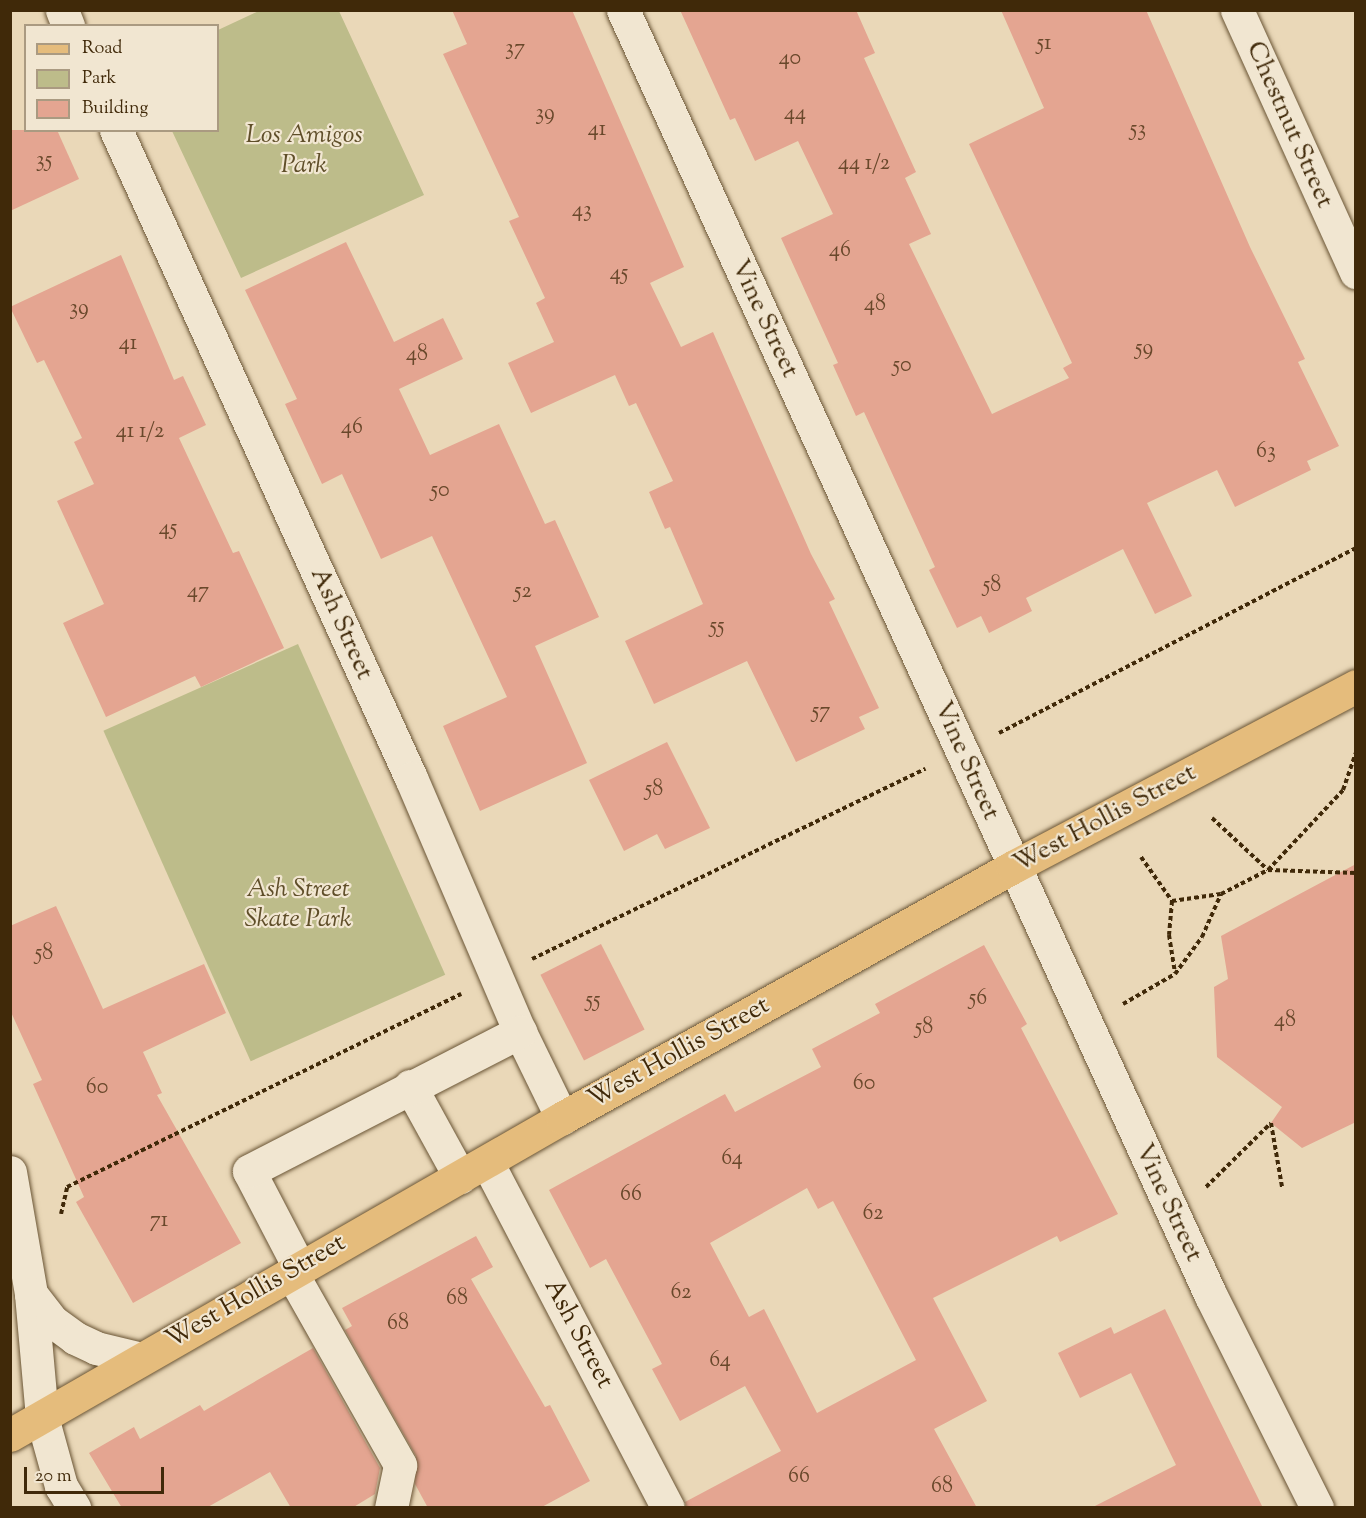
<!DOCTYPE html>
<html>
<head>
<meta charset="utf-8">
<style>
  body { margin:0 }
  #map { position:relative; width:1366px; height:1518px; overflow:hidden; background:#ead8b8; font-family:"Sorts Mill Goudy",serif }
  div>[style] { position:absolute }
  .green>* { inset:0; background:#bdbc8a; transform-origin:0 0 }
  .building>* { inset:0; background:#e4a591; transform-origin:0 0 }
  .path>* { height:4px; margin-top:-2px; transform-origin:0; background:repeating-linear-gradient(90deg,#402909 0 4.5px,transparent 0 7.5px) }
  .roads { filter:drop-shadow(0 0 2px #6a5535) drop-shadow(0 0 2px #6a5535) }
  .minor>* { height:33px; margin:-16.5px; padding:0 16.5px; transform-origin:16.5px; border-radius:16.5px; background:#f1e6d1 }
  .major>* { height:33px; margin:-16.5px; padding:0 16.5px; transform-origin:16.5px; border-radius:16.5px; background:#e5bc7c }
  span { translate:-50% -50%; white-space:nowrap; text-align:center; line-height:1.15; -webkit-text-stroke:4.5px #f1e6d1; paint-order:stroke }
  .number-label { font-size:22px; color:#69482b }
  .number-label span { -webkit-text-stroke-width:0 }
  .street-label { font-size:26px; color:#402909 }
  .park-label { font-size:26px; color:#5f4e29; font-style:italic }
  .frame { position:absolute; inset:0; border:12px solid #402909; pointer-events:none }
  .legend { position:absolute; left:24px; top:24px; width:195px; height:108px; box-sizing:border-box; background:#f1e6d1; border:2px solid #aa9a81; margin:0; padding:8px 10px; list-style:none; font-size:18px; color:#402909 }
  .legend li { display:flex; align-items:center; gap:12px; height:30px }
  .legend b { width:30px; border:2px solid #aa9a81 }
  .scale { position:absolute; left:24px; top:1467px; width:140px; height:27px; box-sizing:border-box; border:3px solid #402909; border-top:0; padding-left:8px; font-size:18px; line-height:21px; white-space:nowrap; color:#402909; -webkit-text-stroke:4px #f1e6d1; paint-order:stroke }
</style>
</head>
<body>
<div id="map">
  <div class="green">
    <div style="clip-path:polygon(261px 10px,339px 11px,424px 195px,241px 278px,172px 131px,218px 130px,218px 30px)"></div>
    <div style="left:298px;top:644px;width:362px;height:213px;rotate:66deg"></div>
  </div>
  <div class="building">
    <div style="clip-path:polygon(452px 10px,572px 10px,684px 267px,650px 283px,681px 347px,713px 332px,811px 554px,835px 599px,829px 602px,879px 708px,859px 717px,865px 729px,796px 762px,747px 661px,654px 704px,625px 641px,703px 604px,670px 527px,665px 529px,649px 492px,673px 481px,636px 403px,629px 406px,615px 375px,531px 413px,508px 363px,554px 342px,536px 303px,545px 298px,509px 221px,519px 217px,443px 54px,467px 44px)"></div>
    <div style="clip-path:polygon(680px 10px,856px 10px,875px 53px,864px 58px,916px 172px,905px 178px,931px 234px,909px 244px,992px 414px,1069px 378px,1063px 368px,1072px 363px,969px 144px,1044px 108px,1001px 10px,1146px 10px,1250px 247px,1305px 359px,1298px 362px,1339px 446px,1307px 461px,1311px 470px,1235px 507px,1217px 470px,1147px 503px,1192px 596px,1155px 614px,1123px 549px,1026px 598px,1032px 611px,989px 633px,981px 616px,957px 628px,929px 570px,935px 567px,864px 412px,856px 416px,833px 365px,838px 363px,781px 238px,833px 214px,798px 141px,755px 161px,735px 118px,730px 120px)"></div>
    <div style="clip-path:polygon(10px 130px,57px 130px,79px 179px,10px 211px)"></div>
    <div style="clip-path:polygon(346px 242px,394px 342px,443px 318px,463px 359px,399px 389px,430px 455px,499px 424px,545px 524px,555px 520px,599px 617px,535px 646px,587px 763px,480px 811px,443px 726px,507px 697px,432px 536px,381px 559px,342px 474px,322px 484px,285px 404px,297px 399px,245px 290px)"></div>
    <div style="clip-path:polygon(121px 255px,174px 380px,183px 376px,206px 425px,179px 438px,233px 553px,239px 551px,284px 648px,201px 687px,195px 676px,106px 717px,63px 623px,104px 604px,57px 501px,94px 484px,74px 442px,82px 438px,44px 360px,37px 363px,10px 307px)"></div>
    <div style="clip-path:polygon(667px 742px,710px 828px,665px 849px,657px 834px,624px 851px,589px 780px)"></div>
    <div style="clip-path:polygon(1356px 864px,1356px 1122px,1302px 1148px,1271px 1123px,1282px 1107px,1217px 1057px,1214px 987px,1228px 979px,1221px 936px)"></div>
    <div style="clip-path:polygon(56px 906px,103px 1009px,204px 964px,226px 1013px,143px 1052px,162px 1093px,157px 1095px,241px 1243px,133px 1303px,76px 1202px,84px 1197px,33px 1084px,42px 1080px,10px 1010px,10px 926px)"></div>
    <div style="left:601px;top:944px;width:96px;height:68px;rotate:63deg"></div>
    <div style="clip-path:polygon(evenodd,984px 945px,1027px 1024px,1021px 1028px,1118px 1214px,1060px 1242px,1057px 1236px,933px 1298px,987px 1401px,934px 1429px,977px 1508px,687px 1508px,685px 1502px,781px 1451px,745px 1386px,680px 1421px,652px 1369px,662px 1364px,606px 1259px,590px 1268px,549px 1190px,725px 1094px,735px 1112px,821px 1067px,812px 1049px,880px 1013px,875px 1004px,984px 945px,807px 1188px,818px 1209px,833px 1201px,916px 1360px,817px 1413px,764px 1309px,749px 1317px,710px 1243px,807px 1188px)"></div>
    <div style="clip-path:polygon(476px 1236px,493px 1267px,471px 1279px,545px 1407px,550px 1405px,590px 1481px,540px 1508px,428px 1508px,415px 1484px,416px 1456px,345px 1330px,352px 1326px,342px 1308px)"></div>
    <div style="clip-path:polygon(1165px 1309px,1206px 1393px,1263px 1508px,1091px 1508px,1176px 1465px,1131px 1373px,1080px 1398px,1058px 1353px,1111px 1327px,1114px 1334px)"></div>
    <div style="clip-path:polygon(313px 1348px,380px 1468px,375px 1494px,352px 1508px,291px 1508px,270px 1472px,206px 1508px,122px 1508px,89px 1453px,134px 1427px,140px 1439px,200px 1405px,204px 1411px)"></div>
  </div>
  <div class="path">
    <div style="left:999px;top:733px;width:402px;rotate:-27.4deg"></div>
    <div style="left:1212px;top:818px;width:76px;rotate:42.9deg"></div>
    <div style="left:1268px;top:870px;width:110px;rotate:-46.8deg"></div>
    <div style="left:1343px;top:790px;width:39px;rotate:-71deg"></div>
    <div style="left:1141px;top:857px;width:54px;rotate:54.8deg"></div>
    <div style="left:1172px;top:901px;width:34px;rotate:95deg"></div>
    <div style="left:1169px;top:935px;width:38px;rotate:81deg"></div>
    <div style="left:1172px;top:901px;width:49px;rotate:-8.1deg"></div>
    <div style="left:532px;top:959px;width:437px;rotate:-25.8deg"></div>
    <div style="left:1123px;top:1004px;width:60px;rotate:-30deg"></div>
    <div style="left:1175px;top:974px;width:46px;rotate:-53.9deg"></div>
    <div style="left:1202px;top:937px;width:47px;rotate:-66.2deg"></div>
    <div style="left:1221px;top:894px;width:53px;rotate:-27.1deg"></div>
    <div style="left:1268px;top:870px;width:88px;rotate:2deg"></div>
    <div style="left:1206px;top:1187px;width:91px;rotate:-44.6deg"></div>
    <div style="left:1271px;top:1123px;width:65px;rotate:80.2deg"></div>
    <div style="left:61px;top:1214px;width:28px;rotate:-77deg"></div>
    <div style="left:67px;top:1187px;width:439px;rotate:-26.1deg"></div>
  </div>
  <div class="roads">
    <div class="minor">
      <div style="left:62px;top:10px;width:17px;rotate:69deg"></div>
      <div style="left:623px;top:10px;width:1414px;rotate:65.43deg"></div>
      <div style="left:1211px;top:1296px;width:237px;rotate:63.4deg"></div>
      <div style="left:1237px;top:10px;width:288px;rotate:65.6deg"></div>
      <div style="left:116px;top:130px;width:712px;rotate:65.52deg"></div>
      <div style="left:411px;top:778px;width:276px;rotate:66.8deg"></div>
      <div style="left:520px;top:1032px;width:96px;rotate:64deg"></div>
      <div style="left:410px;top:1086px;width:104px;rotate:61.2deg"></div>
      <div style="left:487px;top:1162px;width:390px;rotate:62.4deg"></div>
      <div style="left:10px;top:1172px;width:124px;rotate:80.2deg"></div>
      <div style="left:31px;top:1294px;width:123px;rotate:84.9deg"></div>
      <div style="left:42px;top:1417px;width:72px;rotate:74.6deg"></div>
      <div style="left:61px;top:1486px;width:26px;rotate:59deg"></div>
      <div style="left:299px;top:1267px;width:108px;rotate:-117.5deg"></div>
      <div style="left:249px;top:1171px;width:305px;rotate:-27.2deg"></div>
      <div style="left:291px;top:1272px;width:222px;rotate:60.5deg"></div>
      <div style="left:400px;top:1465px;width:44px;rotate:101.8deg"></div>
      <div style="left:31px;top:1294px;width:34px;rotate:52deg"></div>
      <div style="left:52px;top:1321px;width:29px;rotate:36deg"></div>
      <div style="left:75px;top:1338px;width:23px;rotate:25deg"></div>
      <div style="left:96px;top:1348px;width:46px;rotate:13.7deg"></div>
    </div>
    <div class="major">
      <div style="left:10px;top:1435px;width:637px;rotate:-29.87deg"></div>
      <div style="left:562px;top:1118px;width:516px;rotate:-29.1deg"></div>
      <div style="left:1013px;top:867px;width:388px;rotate:-27.8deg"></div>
    </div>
  </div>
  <div class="number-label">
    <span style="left:1044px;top:45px">51</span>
    <span style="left:515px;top:50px">37</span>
    <span style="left:790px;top:60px">40</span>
    <span style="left:545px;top:115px">39</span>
    <span style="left:795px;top:115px">44</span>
    <span style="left:597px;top:131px">41</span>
    <span style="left:1138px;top:131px">53</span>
    <span style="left:44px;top:162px">35</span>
    <span style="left:864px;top:165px">44 1/2</span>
    <span style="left:582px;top:212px">43</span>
    <span style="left:840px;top:252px">46</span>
    <span style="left:619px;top:275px">45</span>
    <span style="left:875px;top:306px">48</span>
    <span style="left:79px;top:310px">39</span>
    <span style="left:128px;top:345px">41</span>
    <span style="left:1144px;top:350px">59</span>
    <span style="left:417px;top:356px">48</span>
    <span style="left:902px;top:367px">50</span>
    <span style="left:352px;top:429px">46</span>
    <span style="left:140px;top:433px">41 1/2</span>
    <span style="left:1266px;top:453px">63</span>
    <span style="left:440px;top:492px">50</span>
    <span style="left:168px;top:530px">45</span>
    <span style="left:992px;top:587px">58</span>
    <span style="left:198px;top:593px">47</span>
    <span style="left:523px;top:593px">52</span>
    <span style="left:717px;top:628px">55</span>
    <span style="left:821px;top:713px">57</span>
    <span style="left:654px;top:791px">58</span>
    <span style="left:44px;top:955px">58</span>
    <span style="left:978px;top:1000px">56</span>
    <span style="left:593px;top:1002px">55</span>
    <span style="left:1285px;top:1022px">48</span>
    <span style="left:924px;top:1029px">58</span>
    <span style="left:864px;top:1085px">60</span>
    <span style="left:97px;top:1089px">60</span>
    <span style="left:732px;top:1160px">64</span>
    <span style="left:631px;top:1196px">66</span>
    <span style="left:873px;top:1215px">62</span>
    <span style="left:159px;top:1222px">71</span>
    <span style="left:681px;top:1294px">62</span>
    <span style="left:457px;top:1300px">68</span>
    <span style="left:398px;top:1325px">68</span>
    <span style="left:720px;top:1362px">64</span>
    <span style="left:799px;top:1478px">66</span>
    <span style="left:942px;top:1488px">68</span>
  </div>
  <div class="street-label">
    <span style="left:1289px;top:125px;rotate:66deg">Chestnut Street</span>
    <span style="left:764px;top:319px;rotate:65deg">Vine Street</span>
    <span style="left:341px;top:624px;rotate:66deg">Ash Street</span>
    <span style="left:966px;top:761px;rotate:66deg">Vine Street</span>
    <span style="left:1105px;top:819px;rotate:-28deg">West Hollis Street</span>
    <span style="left:679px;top:1053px;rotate:-29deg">West Hollis Street</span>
    <span style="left:1168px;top:1203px;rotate:65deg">Vine Street</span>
    <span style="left:256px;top:1292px;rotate:-30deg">West Hollis Street</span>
    <span style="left:578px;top:1334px;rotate:62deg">Ash Street</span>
  </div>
  <div class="park-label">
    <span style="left:304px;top:151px">Los Amigos<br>Park</span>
    <span style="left:298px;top:905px">Ash Street<br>Skate Park</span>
  </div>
  <div class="frame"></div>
  <ul class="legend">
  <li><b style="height:8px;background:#e5bc7c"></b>Road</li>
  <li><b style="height:16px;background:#bdbc8a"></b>Park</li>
  <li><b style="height:16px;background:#e4a591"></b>Building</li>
  </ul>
  <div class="scale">20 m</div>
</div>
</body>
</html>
